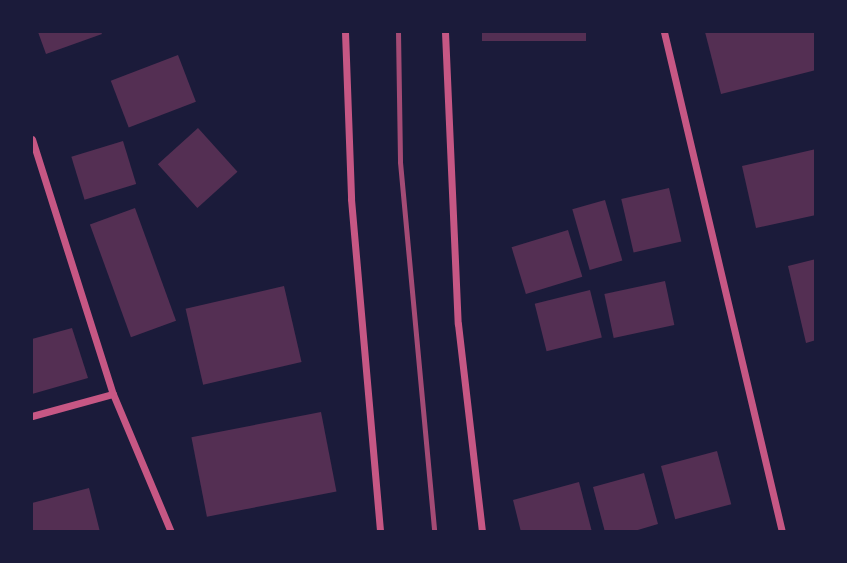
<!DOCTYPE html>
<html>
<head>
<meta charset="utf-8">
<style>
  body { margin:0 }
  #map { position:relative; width:847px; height:563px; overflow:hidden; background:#1b1b3a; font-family:"Noto Serif",serif }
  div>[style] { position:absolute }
  .building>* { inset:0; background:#542f53; transform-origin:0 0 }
  .minor>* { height:7px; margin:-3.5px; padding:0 3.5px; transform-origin:3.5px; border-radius:3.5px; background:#c65784 }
  .rail>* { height:5px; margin:-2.5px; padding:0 2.5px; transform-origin:2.5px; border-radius:2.5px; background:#a44b75 }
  span { translate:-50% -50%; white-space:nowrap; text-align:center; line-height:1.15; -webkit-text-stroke:7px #1b1b3a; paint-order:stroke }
  .frame { position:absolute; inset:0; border:33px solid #1b1b3a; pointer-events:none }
</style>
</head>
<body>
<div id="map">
  <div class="building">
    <div style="clip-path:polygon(38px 32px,101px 32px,102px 34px,46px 54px)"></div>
    <div style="left:482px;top:32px;width:104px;height:9px"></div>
    <div style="clip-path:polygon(705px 32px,816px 32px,816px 70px,721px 94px)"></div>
    <div style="left:178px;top:55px;width:50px;height:72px;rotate:69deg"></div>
    <div style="left:198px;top:128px;width:59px;height:54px;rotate:48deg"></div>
    <div style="left:123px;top:141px;width:45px;height:54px;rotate:73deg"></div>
    <div style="clip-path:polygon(816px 149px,816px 215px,756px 228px,742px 166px)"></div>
    <div style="left:669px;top:188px;width:55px;height:49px;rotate:77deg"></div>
    <div style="left:605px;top:200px;width:63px;height:34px;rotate:74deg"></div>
    <div style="left:135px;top:208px;width:120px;height:48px;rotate:70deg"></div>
    <div style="left:568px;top:230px;width:49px;height:59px;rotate:73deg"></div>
    <div style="clip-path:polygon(816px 259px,816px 340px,806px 343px,788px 266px)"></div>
    <div style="left:665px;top:281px;width:45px;height:62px;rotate:78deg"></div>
    <div style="left:284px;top:286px;width:78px;height:101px;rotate:77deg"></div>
    <div style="left:590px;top:290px;width:49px;height:57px;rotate:76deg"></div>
    <div style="clip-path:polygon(72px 328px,88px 378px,32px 394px,32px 339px)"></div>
    <div style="left:321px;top:412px;width:81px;height:132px;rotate:79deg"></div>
    <div style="left:717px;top:451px;width:55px;height:58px;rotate:75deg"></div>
    <div style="clip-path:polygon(644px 473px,658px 524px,631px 532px,605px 532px,593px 487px)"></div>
    <div style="clip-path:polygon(579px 482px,592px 532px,521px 532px,513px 500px)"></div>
    <div style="clip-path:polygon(89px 488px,100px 532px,32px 532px,32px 503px)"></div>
  </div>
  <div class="minor">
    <div style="left:345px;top:32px;width:167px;rotate:87.9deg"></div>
    <div style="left:351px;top:199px;width:334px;rotate:85deg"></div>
    <div style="left:445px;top:32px;width:292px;rotate:87.5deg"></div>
    <div style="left:458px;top:324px;width:209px;rotate:83.4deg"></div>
    <div style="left:664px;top:32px;width:514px;rotate:76.72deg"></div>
    <div style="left:32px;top:139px;width:268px;rotate:72.4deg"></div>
    <div style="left:113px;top:394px;width:150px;rotate:67.2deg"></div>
    <div style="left:32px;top:416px;width:84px;rotate:-15.2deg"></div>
  </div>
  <div class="rail">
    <div style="left:398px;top:32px;width:130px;rotate:89.1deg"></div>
    <div style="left:400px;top:162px;width:372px;rotate:84.7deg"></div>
  </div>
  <div class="frame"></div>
</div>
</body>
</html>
